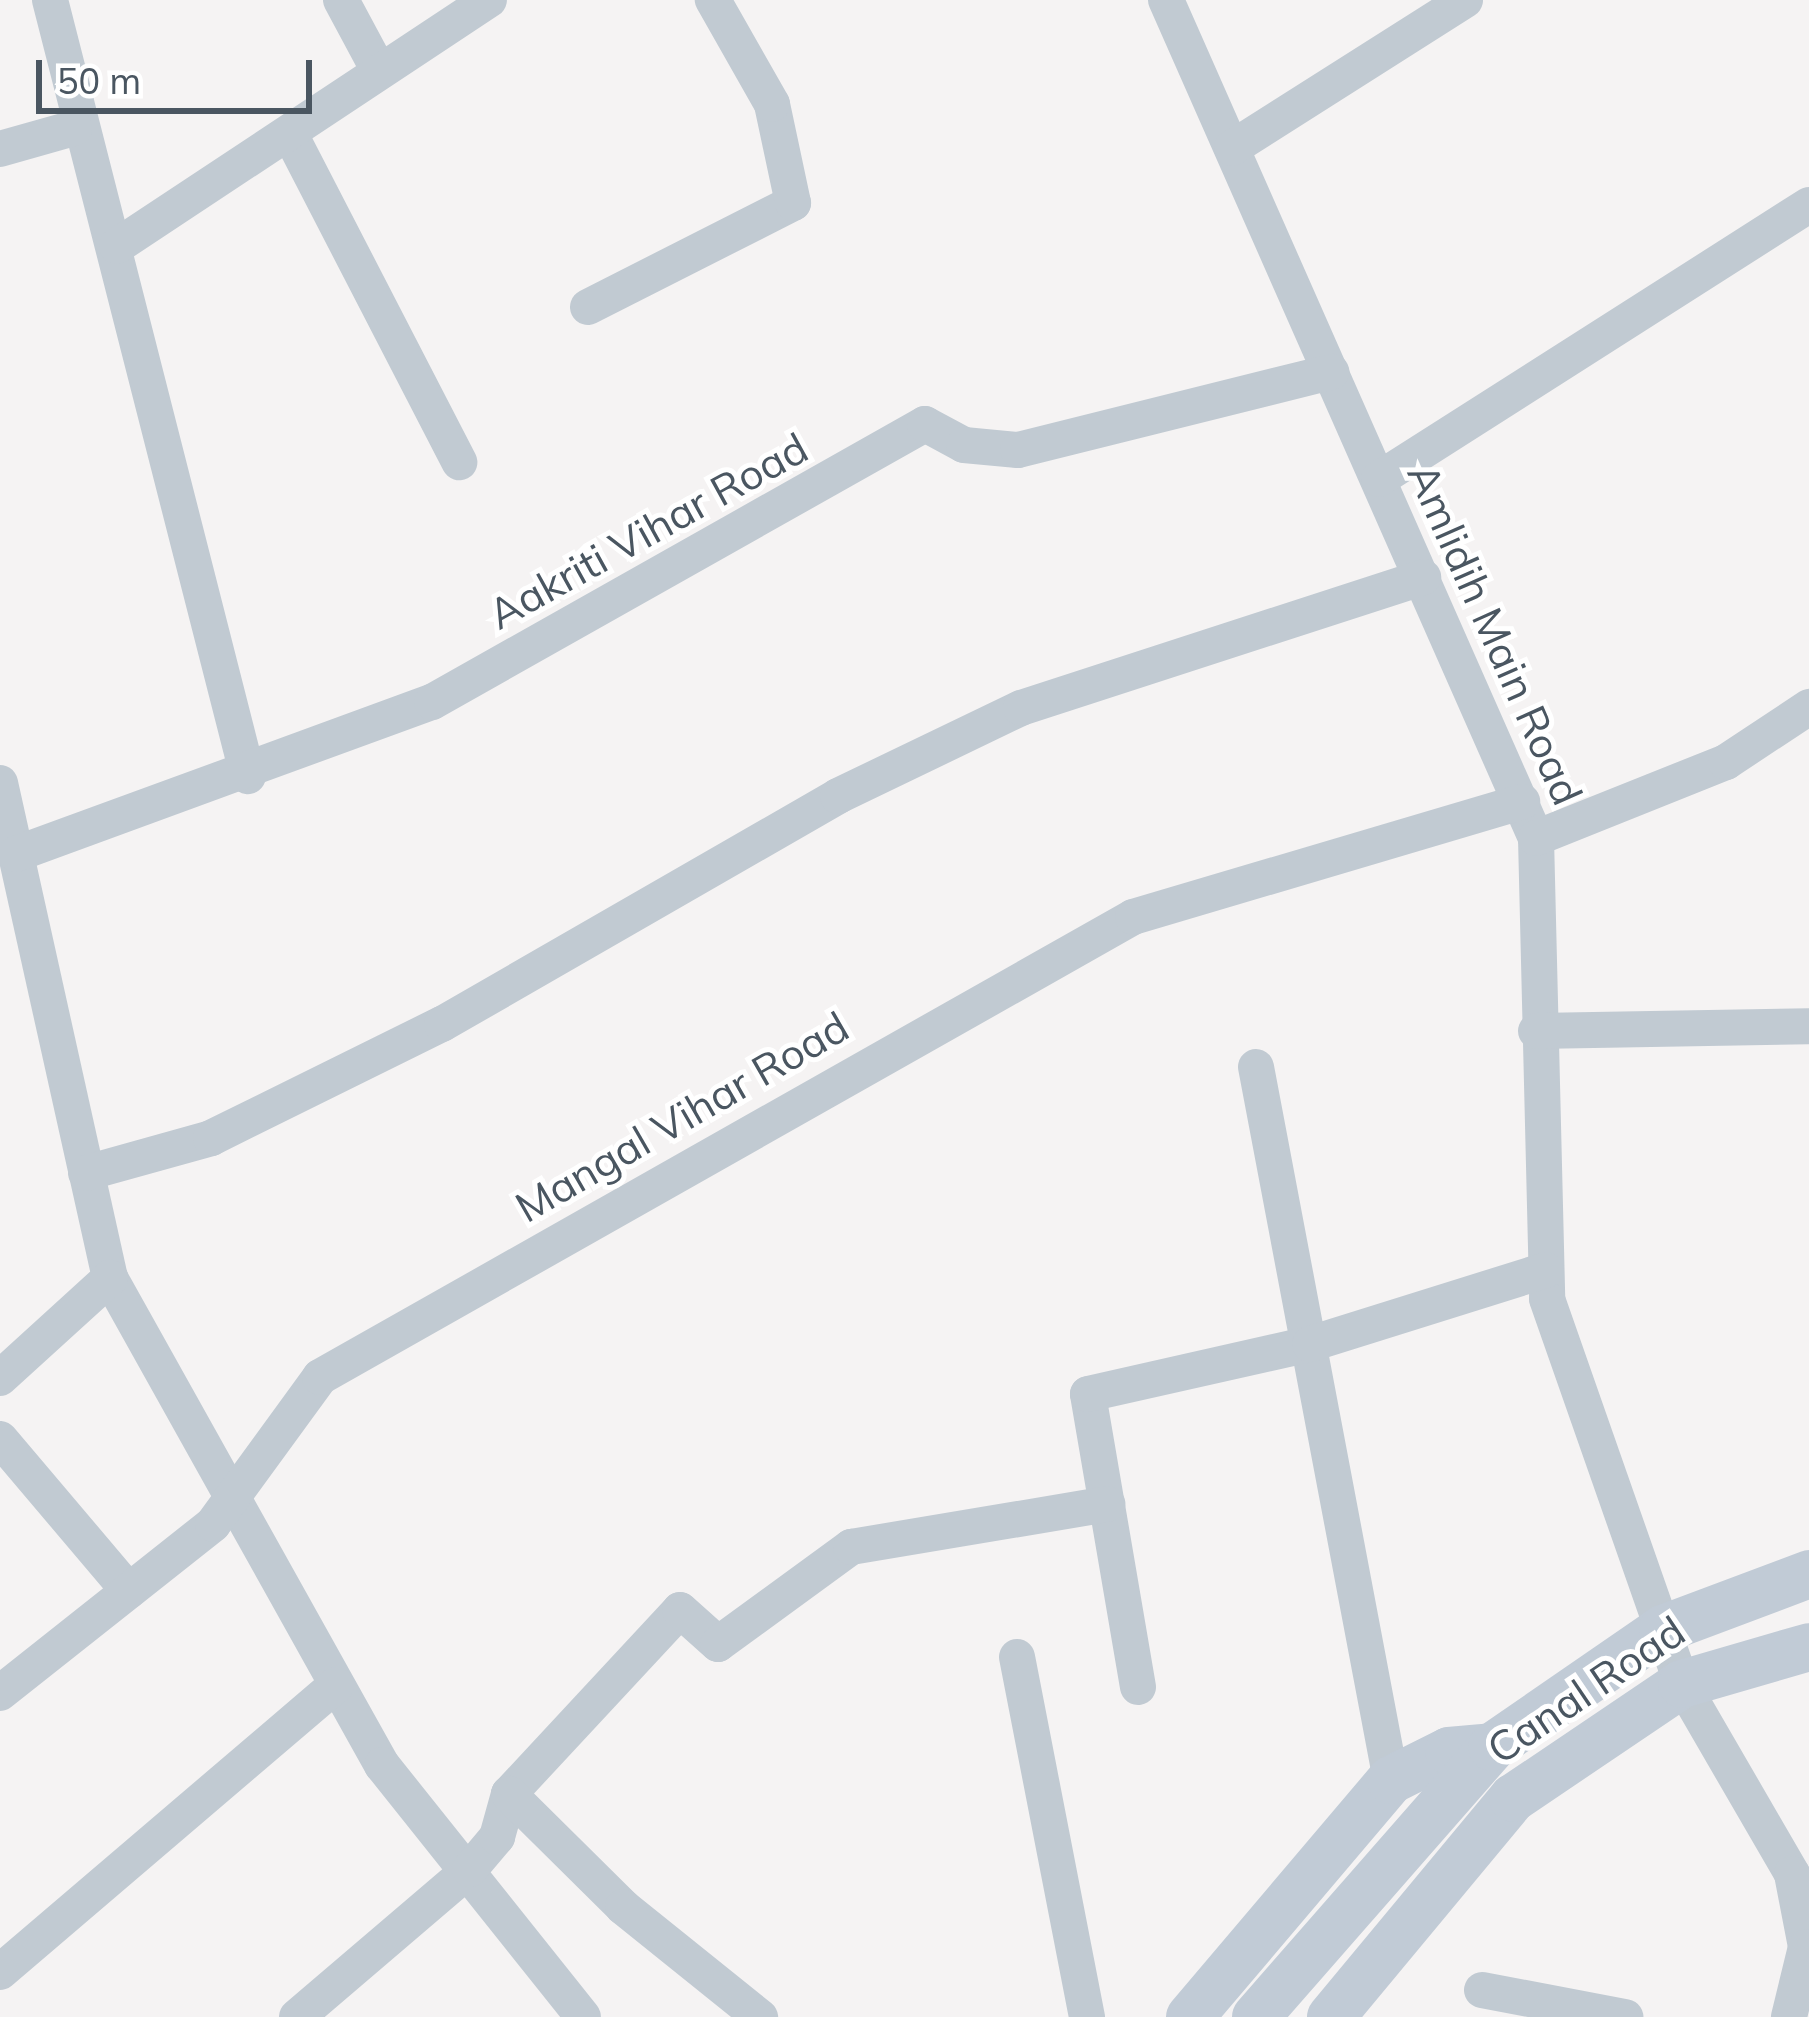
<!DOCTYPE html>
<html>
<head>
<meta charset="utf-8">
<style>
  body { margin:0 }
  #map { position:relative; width:1809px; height:2017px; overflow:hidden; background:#f5f3f3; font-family:Mulish,sans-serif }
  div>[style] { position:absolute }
  .street>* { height:36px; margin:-18px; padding:0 18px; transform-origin:18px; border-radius:18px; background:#c1cad2 }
  .secondary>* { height:48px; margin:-24px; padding:0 24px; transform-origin:24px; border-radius:24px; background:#c1cbd6 }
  span { translate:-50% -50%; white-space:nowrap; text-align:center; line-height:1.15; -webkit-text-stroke:10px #fff; paint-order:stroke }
  .street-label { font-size:42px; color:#4a5661 }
  .scale { position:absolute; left:36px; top:60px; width:276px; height:54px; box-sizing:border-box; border:6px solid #4a5661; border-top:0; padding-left:15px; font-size:36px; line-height:42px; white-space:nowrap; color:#4a5661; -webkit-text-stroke:9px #fff; paint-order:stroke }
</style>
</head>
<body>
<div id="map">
  <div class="street">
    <div style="left:50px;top:0;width:801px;rotate:75.69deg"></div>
    <div style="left:341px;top:0;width:78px;rotate:61.8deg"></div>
    <div style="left:1166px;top:0;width:916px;rotate:66.18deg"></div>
    <div style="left:1536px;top:838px;width:461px;rotate:88.6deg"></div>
    <div style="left:1547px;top:1299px;width:408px;rotate:70.7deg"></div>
    <div style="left:1682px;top:1684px;width:220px;rotate:59.9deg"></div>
    <div style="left:1792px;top:1874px;width:74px;rotate:79.1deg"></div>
    <div style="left:1806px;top:1947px;width:72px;rotate:103.7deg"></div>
    <div style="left:292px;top:138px;width:365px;rotate:62.7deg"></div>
    <div style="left:1232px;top:148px;width:276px;rotate:-32.4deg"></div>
    <div style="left:0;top:149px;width:77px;rotate:-15.8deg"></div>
    <div style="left:117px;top:246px;width:446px;rotate:-33.5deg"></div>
    <div style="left:588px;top:307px;width:230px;rotate:-26.9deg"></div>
    <div style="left:793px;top:203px;width:101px;rotate:-102deg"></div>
    <div style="left:772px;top:104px;width:120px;rotate:-119.6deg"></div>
    <div style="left:1379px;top:479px;width:510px;rotate:-32.51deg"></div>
    <div style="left:0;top:783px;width:507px;rotate:77.47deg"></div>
    <div style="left:110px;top:1278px;width:558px;rotate:60.82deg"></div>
    <div style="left:382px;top:1765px;width:322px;rotate:51.4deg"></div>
    <div style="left:1536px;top:838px;width:205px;rotate:-21.8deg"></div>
    <div style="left:1726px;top:762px;width:100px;rotate:-33.5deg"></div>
    <div style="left:16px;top:854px;width:443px;rotate:-20.1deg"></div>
    <div style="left:432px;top:702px;width:566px;rotate:-29.42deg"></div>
    <div style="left:925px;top:424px;width:44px;rotate:28.3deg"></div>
    <div style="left:964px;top:445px;width:54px;rotate:5.3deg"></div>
    <div style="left:1018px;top:450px;width:323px;rotate:-14deg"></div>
    <div style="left:1536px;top:1031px;width:273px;rotate:-1deg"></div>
    <div style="left:1256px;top:1067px;width:726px;rotate:79.28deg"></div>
    <div style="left:86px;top:1173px;width:130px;rotate:-15.6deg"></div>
    <div style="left:211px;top:1138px;width:258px;rotate:-26.3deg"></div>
    <div style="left:442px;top:1024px;width:457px;rotate:-29.9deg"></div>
    <div style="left:838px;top:796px;width:203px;rotate:-25.7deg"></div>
    <div style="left:1021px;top:708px;width:423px;rotate:-18deg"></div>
    <div style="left:0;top:1378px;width:149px;rotate:-42.3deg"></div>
    <div style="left:0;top:1439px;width:199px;rotate:49.7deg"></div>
    <div style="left:1017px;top:1657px;width:367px;rotate:79deg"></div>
    <div style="left:1138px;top:1687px;width:297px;rotate:-99.7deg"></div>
    <div style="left:1088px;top:1394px;width:228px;rotate:-12.7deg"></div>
    <div style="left:1310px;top:1344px;width:247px;rotate:-17.4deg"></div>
    <div style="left:0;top:1693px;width:272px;rotate:-38.4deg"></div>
    <div style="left:213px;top:1524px;width:182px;rotate:-53.9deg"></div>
    <div style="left:320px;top:1377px;width:934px;rotate:-29.5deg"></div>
    <div style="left:1133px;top:917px;width:406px;rotate:-16.5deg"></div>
    <div style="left:509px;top:1794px;width:251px;rotate:-47.1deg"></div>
    <div style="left:680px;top:1610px;width:51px;rotate:41.8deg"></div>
    <div style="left:718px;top:1644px;width:165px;rotate:-36.1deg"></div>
    <div style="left:851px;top:1547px;width:260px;rotate:-9.5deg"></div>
    <div style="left:0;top:1972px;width:442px;rotate:-40.5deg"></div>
    <div style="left:1482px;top:1990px;width:146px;rotate:10.7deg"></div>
    <div style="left:297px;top:2017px;width:228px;rotate:-40.5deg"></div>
    <div style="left:470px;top:1869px;width:42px;rotate:-49.8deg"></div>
    <div style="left:497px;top:1837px;width:45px;rotate:-74.4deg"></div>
    <div style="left:509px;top:1794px;width:161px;rotate:44.7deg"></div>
    <div style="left:623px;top:1907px;width:176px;rotate:38.8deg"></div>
  </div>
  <div class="secondary">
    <div style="left:1190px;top:2017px;width:311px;rotate:-49.7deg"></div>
    <div style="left:1391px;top:1780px;width:65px;rotate:-26.6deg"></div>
    <div style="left:1449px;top:1751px;width:43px;rotate:-5.3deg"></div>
    <div style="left:1256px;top:2017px;width:359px;rotate:-48.8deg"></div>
    <div style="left:1492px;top:1747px;width:208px;rotate:-34.6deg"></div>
    <div style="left:1663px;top:1629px;width:156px;rotate:-20.6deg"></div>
    <div style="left:1331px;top:2017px;width:285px;rotate:-50.3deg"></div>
    <div style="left:1513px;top:1798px;width:204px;rotate:-34deg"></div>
    <div style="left:1682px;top:1684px;width:132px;rotate:-16.2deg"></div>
  </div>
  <div class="street-label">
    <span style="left:648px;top:531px;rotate:-29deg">Aakriti Vihar Road</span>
    <span style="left:1495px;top:634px;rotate:66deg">Amlidih Main Road</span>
    <span style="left:682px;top:1117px;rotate:-30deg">Mangal Vihar Road</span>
    <span style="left:1586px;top:1690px;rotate:-34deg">Canal Road</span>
  </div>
  <div class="scale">50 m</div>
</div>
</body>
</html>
